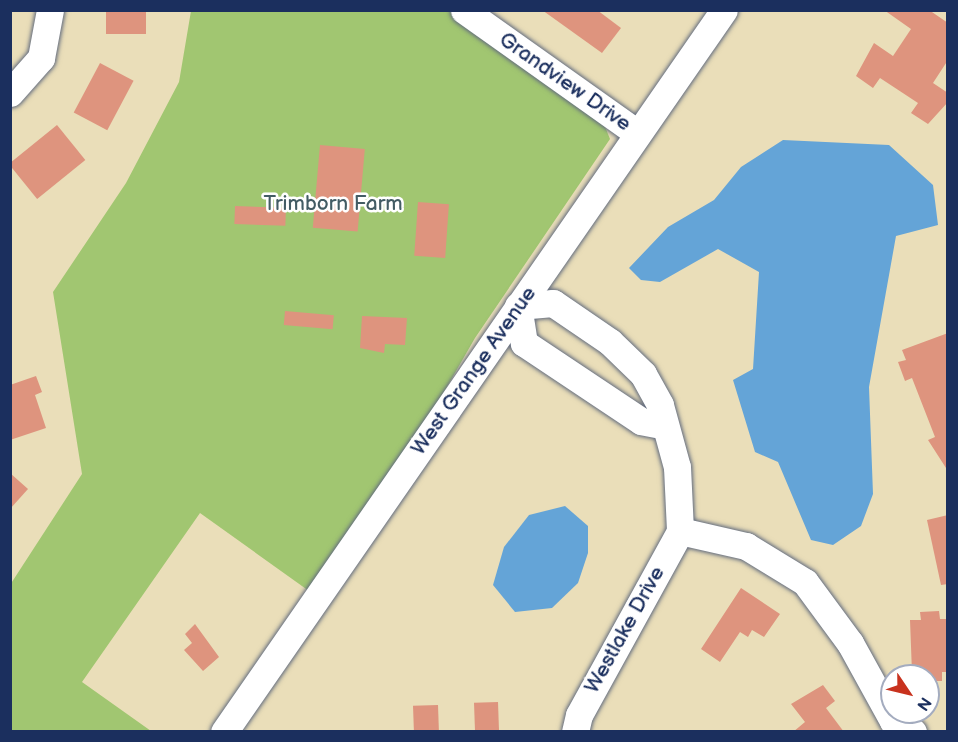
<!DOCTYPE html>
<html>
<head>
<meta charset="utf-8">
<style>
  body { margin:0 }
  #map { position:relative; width:958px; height:742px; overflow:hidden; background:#eadeb9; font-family:"Balsamiq Sans",sans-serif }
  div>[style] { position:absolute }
  .green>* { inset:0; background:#a1c671 }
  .water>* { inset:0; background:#64a4d7 }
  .building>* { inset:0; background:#de947e; transform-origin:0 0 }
  .roads { filter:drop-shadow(0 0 2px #636c7e) drop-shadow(0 0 2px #636c7e) }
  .minor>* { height:27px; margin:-13.5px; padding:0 13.5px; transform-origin:13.5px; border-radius:13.5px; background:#fff }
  span { translate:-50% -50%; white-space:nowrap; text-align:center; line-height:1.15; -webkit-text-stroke:5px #fff; paint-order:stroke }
  .street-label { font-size:21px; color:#1b2f5e }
  .park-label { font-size:21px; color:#435c64 }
  .frame { position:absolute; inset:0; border:12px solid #1b2f5e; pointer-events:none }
  .north { position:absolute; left:880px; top:664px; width:60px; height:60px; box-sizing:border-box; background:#fff; border:2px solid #a4acbf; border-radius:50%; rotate:125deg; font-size:16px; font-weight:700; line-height:24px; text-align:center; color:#1b2f5e }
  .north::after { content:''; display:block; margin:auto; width:21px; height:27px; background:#c8321e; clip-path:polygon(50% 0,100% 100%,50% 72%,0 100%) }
</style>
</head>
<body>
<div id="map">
  <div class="green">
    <div style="clip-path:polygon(191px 11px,450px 11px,602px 119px,610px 139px,475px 338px,429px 418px,309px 591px,200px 513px,82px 682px,151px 731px,11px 731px,10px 585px,82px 474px,53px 292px,126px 183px,179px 82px)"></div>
  </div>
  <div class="water">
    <div style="clip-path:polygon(783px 140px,889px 145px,933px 185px,938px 225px,896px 236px,869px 387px,873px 494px,861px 526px,833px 545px,811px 540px,778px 462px,755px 452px,733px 380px,753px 369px,759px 272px,718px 249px,660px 282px,641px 280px,629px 268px,668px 227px,714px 200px,741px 167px)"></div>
    <div style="clip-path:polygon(565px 506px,588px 526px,588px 553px,578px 583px,552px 608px,515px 612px,493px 585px,504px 547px,529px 515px)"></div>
  </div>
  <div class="building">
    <div style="left:106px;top:10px;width:40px;height:24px"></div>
    <div style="clip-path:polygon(542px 10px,597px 10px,621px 28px,602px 53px)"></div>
    <div style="clip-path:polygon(884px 10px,929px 10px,948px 23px,948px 60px,933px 83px,948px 93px,948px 102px,928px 124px,911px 113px,918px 103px,880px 78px,873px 88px,856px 76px,874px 43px,893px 56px,911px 29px)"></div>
    <div style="left:100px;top:63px;width:38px;height:56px;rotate:28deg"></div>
    <div style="left:57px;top:125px;width:45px;height:62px;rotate:51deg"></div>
    <div style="left:320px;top:145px;width:45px;height:83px;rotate:5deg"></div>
    <div style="left:418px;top:202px;width:31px;height:54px;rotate:4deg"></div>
    <div style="left:235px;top:206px;width:51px;height:18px;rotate:2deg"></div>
    <div style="left:285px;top:311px;width:49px;height:14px;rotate:5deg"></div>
    <div style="clip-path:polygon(362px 316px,407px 318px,405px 345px,385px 344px,384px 353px,360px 348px)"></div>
    <div style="clip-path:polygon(948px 333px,948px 468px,946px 468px,928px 440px,935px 437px,912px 378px,905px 381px,898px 362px,906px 360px,902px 350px)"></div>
    <div style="clip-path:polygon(36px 376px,42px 392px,35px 395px,46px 428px,10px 440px,10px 385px)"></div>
    <div style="clip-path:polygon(10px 473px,28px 489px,10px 509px)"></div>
    <div style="clip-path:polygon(948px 515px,948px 584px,941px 585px,927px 520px)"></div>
    <div style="clip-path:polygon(741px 588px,780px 614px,764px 637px,752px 630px,748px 637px,740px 632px,720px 662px,701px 649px)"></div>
    <div style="clip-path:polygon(939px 611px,940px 619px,947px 619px,948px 672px,942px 672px,942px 681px,928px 681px,923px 673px,912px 673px,910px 620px,921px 620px,920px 612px)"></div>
    <div style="clip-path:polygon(195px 624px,219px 657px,203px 671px,184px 650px,192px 643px,185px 634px)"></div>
    <div style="clip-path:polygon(823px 685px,835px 701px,826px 708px,844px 732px,793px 732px,805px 722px,791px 704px)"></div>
    <div style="left:498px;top:702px;width:30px;height:24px;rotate:88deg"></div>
    <div style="left:438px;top:705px;width:27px;height:25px;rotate:88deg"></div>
  </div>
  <div class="roads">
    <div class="minor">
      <div style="left:464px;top:10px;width:212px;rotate:35.4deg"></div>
      <div style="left:10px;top:93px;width:47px;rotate:-48.5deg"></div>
      <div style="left:41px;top:58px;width:49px;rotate:-79.4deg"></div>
      <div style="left:661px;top:425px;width:20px;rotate:-169deg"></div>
      <div style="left:641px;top:421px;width:141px;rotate:-146.3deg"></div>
      <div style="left:524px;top:343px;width:37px;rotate:-99deg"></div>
      <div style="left:518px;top:306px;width:35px;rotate:-5deg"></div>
      <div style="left:553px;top:303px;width:69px;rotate:34.4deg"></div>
      <div style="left:610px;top:342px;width:46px;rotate:44.1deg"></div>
      <div style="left:643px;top:374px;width:35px;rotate:61deg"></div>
      <div style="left:660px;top:405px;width:64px;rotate:74.7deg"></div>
      <div style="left:677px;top:467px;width:64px;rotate:87.3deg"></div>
      <div style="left:680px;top:531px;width:68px;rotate:12.8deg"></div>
      <div style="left:746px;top:546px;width:69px;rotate:31.4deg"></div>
      <div style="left:805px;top:582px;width:76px;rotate:53.6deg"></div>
      <div style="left:850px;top:643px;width:89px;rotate:61.1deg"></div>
      <div style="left:893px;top:721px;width:23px;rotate:29deg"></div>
      <div style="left:224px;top:732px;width:878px;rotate:-55.3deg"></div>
      <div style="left:575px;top:732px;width:17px;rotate:-77deg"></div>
      <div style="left:579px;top:715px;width:210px;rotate:-61.2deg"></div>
    </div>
  </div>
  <div class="street-label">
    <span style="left:565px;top:82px;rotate:35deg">Grandview Drive</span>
    <span style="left:474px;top:371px;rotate:-55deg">West Grange Avenue</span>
    <span style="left:625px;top:630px;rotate:-61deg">Westlake Drive</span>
  </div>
  <div class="park-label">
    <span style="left:333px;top:204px">Trimborn Farm</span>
  </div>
  <div class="frame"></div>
  <div class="north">N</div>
</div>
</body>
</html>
